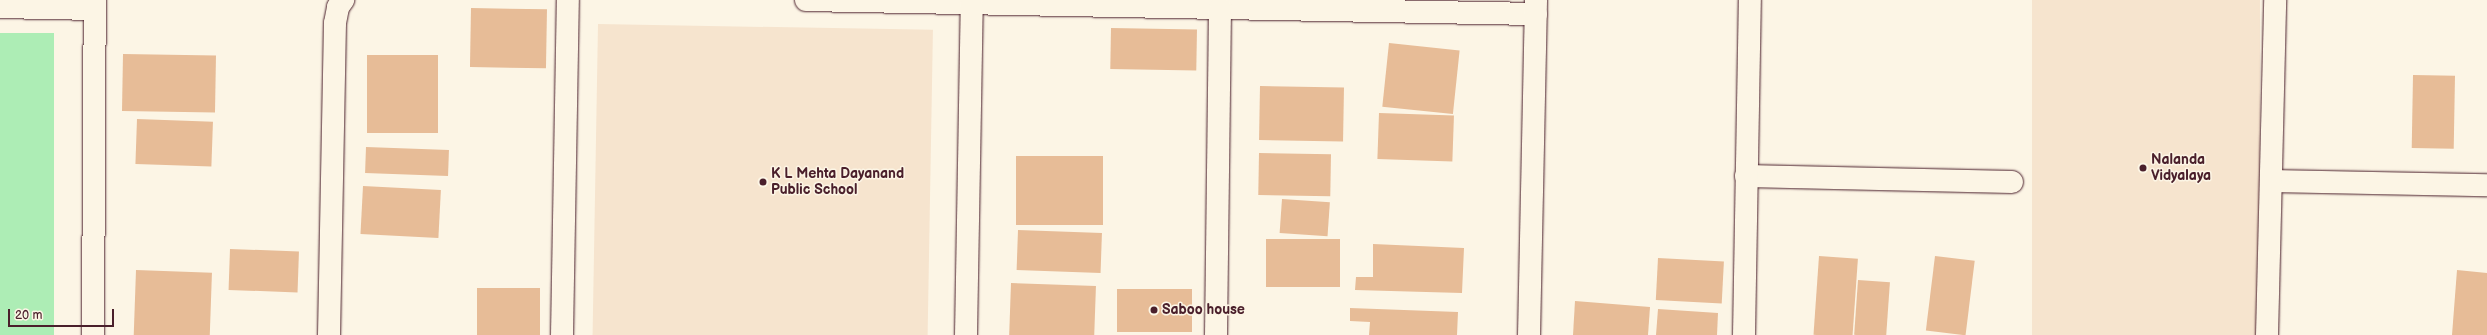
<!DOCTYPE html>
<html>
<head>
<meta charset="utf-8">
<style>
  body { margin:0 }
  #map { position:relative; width:2487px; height:335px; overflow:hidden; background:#fcf5e5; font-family:"Balsamiq Sans",sans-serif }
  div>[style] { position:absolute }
  .built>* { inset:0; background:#f6e4ce; transform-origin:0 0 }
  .green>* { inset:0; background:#adedb5; transform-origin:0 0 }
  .building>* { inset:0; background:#e7bc97; transform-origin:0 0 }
  .roads { filter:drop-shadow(0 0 1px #4a1f2b) drop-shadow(0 0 1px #4a1f2b) }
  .minor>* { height:22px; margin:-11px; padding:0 11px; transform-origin:11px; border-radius:11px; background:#fcf5e5 }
  .dots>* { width:11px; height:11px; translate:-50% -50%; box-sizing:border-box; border:2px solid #fcf5e5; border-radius:50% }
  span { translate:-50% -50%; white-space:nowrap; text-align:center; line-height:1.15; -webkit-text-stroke:3px #fcf5e5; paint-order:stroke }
  .poi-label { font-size:14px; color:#4a1f2b; font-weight:700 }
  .left { translate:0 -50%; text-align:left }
  .scale { position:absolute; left:8px; top:309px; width:106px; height:18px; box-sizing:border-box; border:2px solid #4a1f2b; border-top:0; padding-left:5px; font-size:12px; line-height:14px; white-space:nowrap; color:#4a1f2b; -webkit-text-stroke:3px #fcf5e5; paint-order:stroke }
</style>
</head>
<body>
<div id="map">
  <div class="built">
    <div style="left:2032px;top:0;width:228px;height:335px"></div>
    <div style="left:598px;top:24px;width:335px;height:311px;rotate:1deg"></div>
  </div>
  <div class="green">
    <div style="left:0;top:33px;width:54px;height:302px"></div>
  </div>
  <div class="building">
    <div style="left:471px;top:8px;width:76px;height:59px;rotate:1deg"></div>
    <div style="left:1111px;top:28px;width:86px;height:41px;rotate:1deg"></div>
    <div style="left:1389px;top:43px;width:71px;height:64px;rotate:6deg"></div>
    <div style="left:123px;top:54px;width:93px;height:57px;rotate:1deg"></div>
    <div style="left:367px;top:55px;width:71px;height:78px"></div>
    <div style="left:2413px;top:75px;width:42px;height:73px;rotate:1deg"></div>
    <div style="left:1260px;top:86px;width:84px;height:54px;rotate:1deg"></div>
    <div style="left:1379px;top:113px;width:75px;height:46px;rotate:2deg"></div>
    <div style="left:137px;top:119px;width:76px;height:45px;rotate:2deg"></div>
    <div style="left:366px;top:147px;width:83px;height:26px;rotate:2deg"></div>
    <div style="left:1259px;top:153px;width:72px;height:42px;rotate:1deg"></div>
    <div style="left:1016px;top:156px;width:87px;height:69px"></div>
    <div style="left:363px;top:186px;width:78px;height:48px;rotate:3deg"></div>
    <div style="left:1282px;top:199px;width:48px;height:34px;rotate:4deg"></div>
    <div style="left:1018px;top:230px;width:84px;height:40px;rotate:2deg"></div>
    <div style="left:1340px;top:239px;width:48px;height:74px;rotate:90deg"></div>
    <div style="clip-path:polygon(1373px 244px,1464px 248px,1462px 293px,1355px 290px,1356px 277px,1373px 277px)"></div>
    <div style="left:230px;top:249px;width:69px;height:41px;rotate:2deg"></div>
    <div style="left:1819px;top:256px;width:39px;height:79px;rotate:4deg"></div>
    <div style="left:1935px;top:256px;width:40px;height:75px;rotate:7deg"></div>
    <div style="left:1658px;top:258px;width:66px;height:42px;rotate:3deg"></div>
    <div style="left:136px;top:270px;width:76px;height:65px;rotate:2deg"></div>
    <div style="clip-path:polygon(2457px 270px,2487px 273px,2487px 335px,2452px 335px)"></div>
    <div style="left:1858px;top:280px;width:32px;height:55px;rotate:4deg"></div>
    <div style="left:1011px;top:283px;width:85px;height:52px;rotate:2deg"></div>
    <div style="left:540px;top:288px;width:47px;height:63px;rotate:90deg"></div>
    <div style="left:1117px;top:289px;width:75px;height:43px"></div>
    <div style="clip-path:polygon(1575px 301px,1650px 307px,1648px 335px,1573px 335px)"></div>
    <div style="clip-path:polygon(1350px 308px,1458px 312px,1457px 335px,1369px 335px,1370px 322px,1350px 321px)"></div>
    <div style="clip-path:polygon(1658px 309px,1718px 313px,1717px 335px,1656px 335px)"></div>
  </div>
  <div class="roads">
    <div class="minor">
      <div style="left:806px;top:0;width:730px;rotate:1.1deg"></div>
      <div style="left:0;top:7px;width:95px;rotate:1.2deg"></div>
      <div style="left:1746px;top:176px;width:266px;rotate:1.3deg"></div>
      <div style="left:2271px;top:181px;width:216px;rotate:1.1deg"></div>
      <div style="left:93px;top:335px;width:335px;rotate:-89.7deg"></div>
      <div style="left:329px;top:335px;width:312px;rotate:-88.9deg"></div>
      <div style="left:335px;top:23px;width:16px;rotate:-79deg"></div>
      <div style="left:338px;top:7px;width:9px;rotate:-54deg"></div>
      <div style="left:562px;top:335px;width:335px;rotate:-89deg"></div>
      <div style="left:966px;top:335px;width:332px;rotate:-89deg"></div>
      <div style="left:1216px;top:335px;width:327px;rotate:-89.3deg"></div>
      <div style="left:1529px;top:335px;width:335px;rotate:-88.8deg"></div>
      <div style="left:1744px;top:335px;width:335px;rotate:-89deg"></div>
      <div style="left:2267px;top:335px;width:335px;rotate:-88.6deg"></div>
    </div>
  </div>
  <div class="dots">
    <div style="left:2143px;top:168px;background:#4a1f2b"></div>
    <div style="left:763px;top:182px;background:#4a1f2b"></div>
    <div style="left:1154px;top:310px;background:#4a1f2b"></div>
  </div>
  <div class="poi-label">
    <span class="left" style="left:2151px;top:168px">Nalanda<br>Vidyalaya</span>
    <span class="left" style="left:771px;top:182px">K L Mehta Dayanand<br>Public School</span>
    <span class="left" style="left:1162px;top:310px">Saboo house</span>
  </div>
  <div class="scale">20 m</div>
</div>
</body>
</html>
